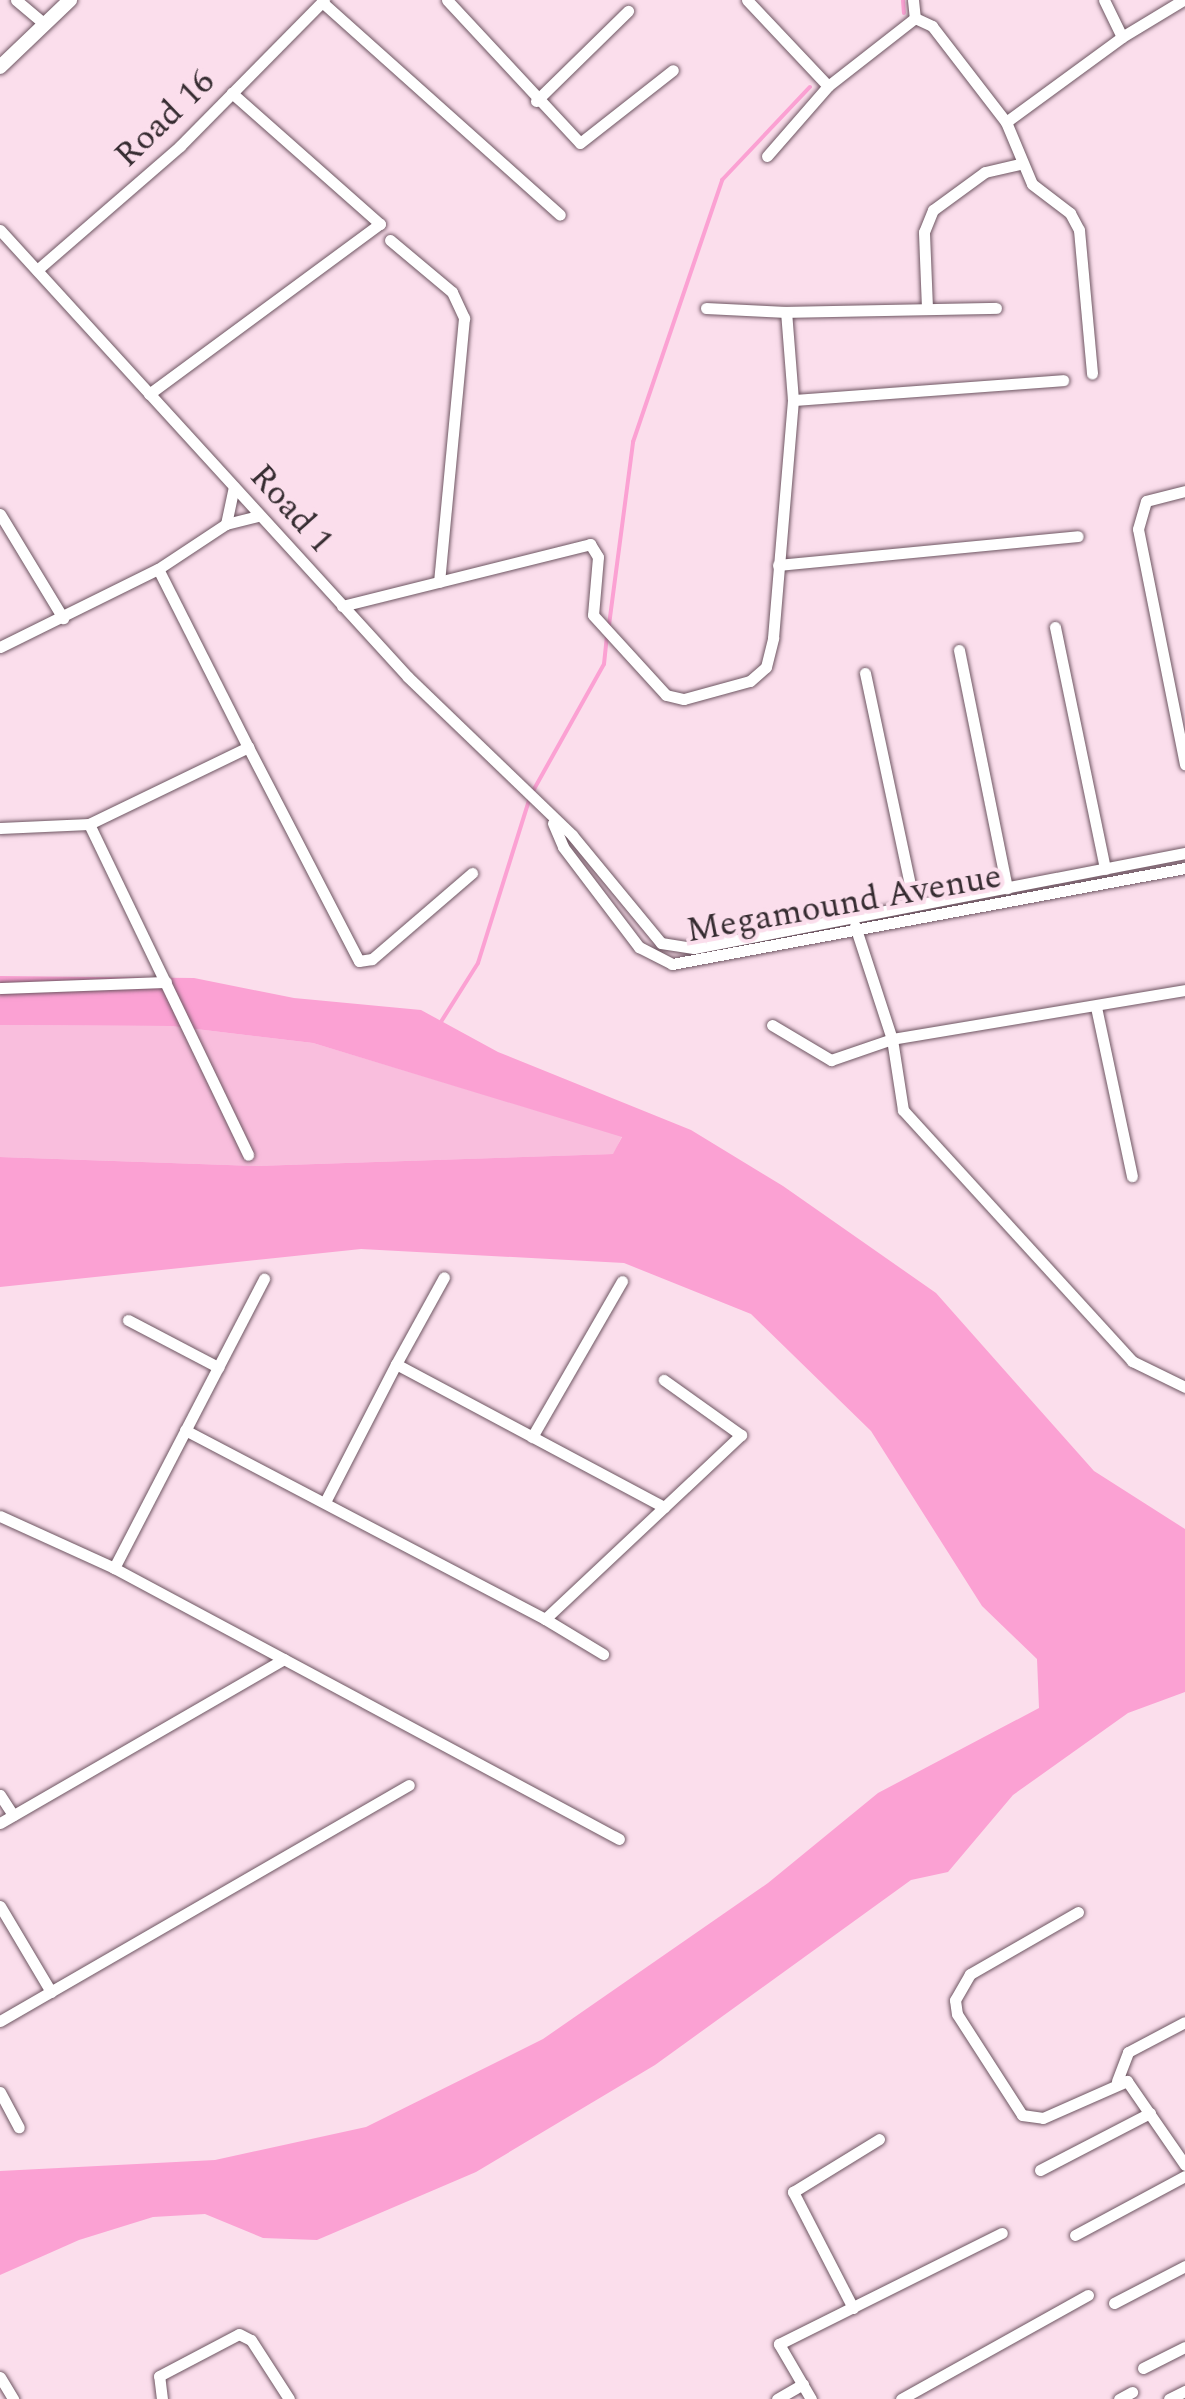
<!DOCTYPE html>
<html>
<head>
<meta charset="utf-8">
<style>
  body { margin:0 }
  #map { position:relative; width:1185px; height:2399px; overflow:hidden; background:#fbdeec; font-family:Spectral,serif }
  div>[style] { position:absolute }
  .green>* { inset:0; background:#f9bedd }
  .water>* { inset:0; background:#fba1d3 }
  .stream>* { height:4px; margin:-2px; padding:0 2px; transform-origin:2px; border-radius:2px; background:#fba1d3 }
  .roads { filter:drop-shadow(0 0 2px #6e5662) drop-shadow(0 0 2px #6e5662) }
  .minor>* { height:11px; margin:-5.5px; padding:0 5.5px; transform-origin:5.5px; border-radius:5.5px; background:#fff }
  .tertiary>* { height:14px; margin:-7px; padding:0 7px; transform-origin:7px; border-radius:7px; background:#fff }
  span { translate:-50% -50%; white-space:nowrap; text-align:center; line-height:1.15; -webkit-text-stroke:8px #fbdeec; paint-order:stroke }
  .street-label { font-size:35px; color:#362c31 }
</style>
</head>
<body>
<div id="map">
  <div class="green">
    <div style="clip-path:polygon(0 1025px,171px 1026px,313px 1043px,622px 1136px,614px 1154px,256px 1166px,0 1157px)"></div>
  </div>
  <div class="water">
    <div style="clip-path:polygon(0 976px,194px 978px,294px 998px,421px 1010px,498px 1052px,691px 1130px,783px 1186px,936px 1293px,1094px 1471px,1185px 1529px,1185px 1692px,1128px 1713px,1013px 1795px,948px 1872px,911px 1880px,655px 2065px,476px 2172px,317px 2240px,263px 2238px,205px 2214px,153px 2217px,79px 2240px,0 2275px,0 2171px,215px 2160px,366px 2127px,543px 2039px,768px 1883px,878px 1793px,1039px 1708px,1037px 1659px,982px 1606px,871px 1431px,751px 1314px,624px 1263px,361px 1249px,0 1287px,0 1157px,256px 1166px,613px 1154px,622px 1137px,313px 1043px,171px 1026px,0 1025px)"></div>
  </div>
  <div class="stream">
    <div style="left:903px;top:0;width:13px;rotate:86deg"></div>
    <div style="left:609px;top:625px;width:185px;rotate:-82.5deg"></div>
    <div style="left:633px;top:442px;width:277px;rotate:-71.2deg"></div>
    <div style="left:722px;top:180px;width:128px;rotate:-46.6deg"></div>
    <div style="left:533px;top:791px;width:145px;rotate:-60.8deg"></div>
    <div style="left:604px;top:664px;width:29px;rotate:-84deg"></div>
    <div style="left:439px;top:1025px;width:73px;rotate:-57.8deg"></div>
    <div style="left:478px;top:963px;width:171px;rotate:-72.6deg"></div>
  </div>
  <div class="roads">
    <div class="minor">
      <div style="left:16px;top:0;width:38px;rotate:40deg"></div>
      <div style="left:447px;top:0;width:195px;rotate:47.1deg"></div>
      <div style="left:580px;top:143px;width:118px;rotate:-38.1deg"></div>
      <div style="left:747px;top:0;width:118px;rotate:46.7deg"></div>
      <div style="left:828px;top:86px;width:110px;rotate:-38deg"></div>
      <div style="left:915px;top:18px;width:19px;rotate:25deg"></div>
      <div style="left:932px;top:26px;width:121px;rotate:52.4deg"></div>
      <div style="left:1006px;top:122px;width:67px;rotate:67.2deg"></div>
      <div style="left:1032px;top:184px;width:48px;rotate:37.3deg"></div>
      <div style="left:1070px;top:213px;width:19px;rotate:62deg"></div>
      <div style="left:1079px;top:230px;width:144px;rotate:84.8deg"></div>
      <div style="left:913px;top:0;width:18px;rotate:84deg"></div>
      <div style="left:322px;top:2px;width:319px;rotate:41.8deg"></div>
      <div style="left:1122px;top:37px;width:71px;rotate:-31.2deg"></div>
      <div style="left:536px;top:101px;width:129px;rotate:-44.4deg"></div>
      <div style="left:1006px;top:122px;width:144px;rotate:-36.2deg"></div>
      <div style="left:1122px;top:37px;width:41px;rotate:-115.9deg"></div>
      <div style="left:767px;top:156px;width:93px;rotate:-48.9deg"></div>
      <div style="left:0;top:230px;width:605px;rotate:47.61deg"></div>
      <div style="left:408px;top:677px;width:228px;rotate:43.9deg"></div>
      <div style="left:572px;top:835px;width:140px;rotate:50.5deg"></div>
      <div style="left:661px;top:943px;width:33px;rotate:9deg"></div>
      <div style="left:694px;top:948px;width:500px;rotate:-10.95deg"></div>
      <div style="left:390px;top:240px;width:81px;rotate:40deg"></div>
      <div style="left:452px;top:292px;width:29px;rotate:65deg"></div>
      <div style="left:464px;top:318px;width:265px;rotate:95.4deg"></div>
      <div style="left:37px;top:270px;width:189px;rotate:-40.9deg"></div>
      <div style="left:180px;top:146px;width:205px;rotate:-45.4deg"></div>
      <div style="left:706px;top:308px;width:80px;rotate:2.9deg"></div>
      <div style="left:927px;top:308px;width:76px;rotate:-92.3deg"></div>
      <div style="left:924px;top:232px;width:24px;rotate:-68deg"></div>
      <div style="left:933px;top:210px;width:64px;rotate:-36.2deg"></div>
      <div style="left:985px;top:172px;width:35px;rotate:-13deg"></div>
      <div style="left:149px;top:394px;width:287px;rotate:-36.4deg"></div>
      <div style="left:380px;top:224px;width:198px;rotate:-138.5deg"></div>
      <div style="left:793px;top:400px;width:271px;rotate:-4.2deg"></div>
      <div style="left:1185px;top:491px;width:40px;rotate:165.6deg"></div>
      <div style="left:1146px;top:501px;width:29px;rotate:106deg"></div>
      <div style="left:1138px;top:529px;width:240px;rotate:78.7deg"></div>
      <div style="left:0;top:514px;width:122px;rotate:58.8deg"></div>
      <div style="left:226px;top:524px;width:38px;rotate:-78deg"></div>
      <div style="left:778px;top:565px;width:301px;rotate:-5.5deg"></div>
      <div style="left:342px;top:606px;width:256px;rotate:-14deg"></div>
      <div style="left:590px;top:544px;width:15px;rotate:58deg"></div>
      <div style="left:598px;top:557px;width:58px;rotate:94.9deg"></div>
      <div style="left:593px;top:615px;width:108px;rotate:47.6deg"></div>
      <div style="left:666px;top:695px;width:18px;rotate:13deg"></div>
      <div style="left:684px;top:699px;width:68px;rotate:-15.3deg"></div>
      <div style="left:750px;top:681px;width:21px;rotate:-41deg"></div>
      <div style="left:766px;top:667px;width:30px;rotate:-76deg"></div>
      <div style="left:773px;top:638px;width:239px;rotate:-85.2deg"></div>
      <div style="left:793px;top:400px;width:88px;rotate:-94.5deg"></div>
      <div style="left:786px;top:312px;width:210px;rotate:-1.1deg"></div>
      <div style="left:1055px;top:627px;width:247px;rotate:78.3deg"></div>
      <div style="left:0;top:647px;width:176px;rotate:-26.3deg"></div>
      <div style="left:158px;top:569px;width:82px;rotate:-33.5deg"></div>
      <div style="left:226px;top:524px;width:34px;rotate:-14deg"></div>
      <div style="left:959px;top:650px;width:243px;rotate:78.6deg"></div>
      <div style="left:865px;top:673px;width:235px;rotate:78deg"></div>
      <div style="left:248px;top:747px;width:241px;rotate:62.6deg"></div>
      <div style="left:359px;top:961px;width:13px;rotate:-9deg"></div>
      <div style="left:372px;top:959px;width:132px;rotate:-40.7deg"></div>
      <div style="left:553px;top:823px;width:26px;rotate:67deg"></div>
      <div style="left:563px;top:847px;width:126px;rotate:52.8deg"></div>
      <div style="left:639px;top:947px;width:37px;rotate:27deg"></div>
      <div style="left:672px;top:964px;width:522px;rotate:-10.6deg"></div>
      <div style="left:89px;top:824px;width:367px;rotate:64.3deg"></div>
      <div style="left:0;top:828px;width:89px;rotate:-2.6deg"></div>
      <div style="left:89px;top:824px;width:177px;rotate:-25.8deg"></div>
      <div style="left:248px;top:747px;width:199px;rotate:-116.8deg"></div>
      <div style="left:855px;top:926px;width:119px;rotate:71.9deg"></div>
      <div style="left:892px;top:1039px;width:72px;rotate:81.2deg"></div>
      <div style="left:903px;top:1110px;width:340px;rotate:47.6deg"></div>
      <div style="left:1132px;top:1361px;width:59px;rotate:26.1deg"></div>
      <div style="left:0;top:988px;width:166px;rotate:-2.1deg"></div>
      <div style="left:1096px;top:1007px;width:173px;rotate:78deg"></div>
      <div style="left:772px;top:1025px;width:69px;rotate:30.7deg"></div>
      <div style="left:831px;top:1060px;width:65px;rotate:-19deg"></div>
      <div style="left:892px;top:1039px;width:297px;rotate:-9.5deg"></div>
      <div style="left:128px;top:1320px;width:102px;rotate:27.6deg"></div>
      <div style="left:396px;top:1364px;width:99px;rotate:-61.1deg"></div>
      <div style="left:185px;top:1430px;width:407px;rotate:27.7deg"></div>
      <div style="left:545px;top:1619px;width:269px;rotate:-43.2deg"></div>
      <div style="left:741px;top:1435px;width:95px;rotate:-144.5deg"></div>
      <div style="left:532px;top:1437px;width:180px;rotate:-60deg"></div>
      <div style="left:325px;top:1502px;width:155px;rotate:-62.8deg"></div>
      <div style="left:396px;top:1364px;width:304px;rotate:28.1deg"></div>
      <div style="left:0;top:1516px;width:125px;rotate:24.5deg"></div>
      <div style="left:114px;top:1568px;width:573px;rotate:28.22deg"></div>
      <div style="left:114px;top:1568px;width:326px;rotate:-62.6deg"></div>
      <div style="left:545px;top:1619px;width:68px;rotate:31.1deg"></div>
      <div style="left:0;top:1795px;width:24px;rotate:57deg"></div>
      <div style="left:0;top:1823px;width:328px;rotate:-30deg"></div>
      <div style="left:0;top:1906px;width:100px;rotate:59.3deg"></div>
      <div style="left:1078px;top:1912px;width:125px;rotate:150.1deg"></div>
      <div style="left:970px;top:1974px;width:30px;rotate:120deg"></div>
      <div style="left:955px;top:2000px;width:14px;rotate:82deg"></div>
      <div style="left:957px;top:2014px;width:120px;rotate:57.2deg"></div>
      <div style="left:1022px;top:2115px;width:21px;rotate:8deg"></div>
      <div style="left:1043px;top:2118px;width:92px;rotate:-23.8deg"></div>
      <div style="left:1127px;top:2081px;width:102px;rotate:55.4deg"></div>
      <div style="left:0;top:2021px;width:472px;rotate:-30deg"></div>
      <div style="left:1117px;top:2081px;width:31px;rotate:-69deg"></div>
      <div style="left:1128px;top:2052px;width:64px;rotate:-27.8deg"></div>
      <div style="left:0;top:2092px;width:40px;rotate:62deg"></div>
      <div style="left:1040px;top:2170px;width:124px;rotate:-27.4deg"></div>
      <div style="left:1075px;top:2235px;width:125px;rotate:-28.2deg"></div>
      <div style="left:1114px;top:2303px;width:80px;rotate:-27.5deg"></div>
      <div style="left:853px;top:2308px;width:131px;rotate:-117.3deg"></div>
      <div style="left:793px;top:2192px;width:101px;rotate:-31.6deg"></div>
      <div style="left:1143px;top:2368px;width:47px;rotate:-26.6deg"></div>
      <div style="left:0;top:2377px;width:26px;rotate:59deg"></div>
      <div style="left:162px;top:2399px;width:23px;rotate:-97deg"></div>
      <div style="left:159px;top:2376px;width:90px;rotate:-27.7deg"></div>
      <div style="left:239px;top:2334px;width:13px;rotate:27deg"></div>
      <div style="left:251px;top:2340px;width:70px;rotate:57.2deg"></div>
      <div style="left:777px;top:2399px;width:30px;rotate:-30deg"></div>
      <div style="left:811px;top:2399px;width:64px;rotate:-120.2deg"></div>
      <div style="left:779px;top:2344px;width:249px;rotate:-26.5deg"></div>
      <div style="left:901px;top:2399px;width:214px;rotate:-29.1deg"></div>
      <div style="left:1119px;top:2399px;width:15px;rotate:-28deg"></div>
      <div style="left:1169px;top:2399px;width:18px;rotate:-27deg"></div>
    </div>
    <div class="tertiary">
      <div style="left:0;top:67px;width:97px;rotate:-43.7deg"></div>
    </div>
  </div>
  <div class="street-label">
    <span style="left:165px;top:119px;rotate:-44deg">Road 16</span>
    <span style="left:291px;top:509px;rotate:48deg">Road 1</span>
    <span style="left:844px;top:904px;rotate:-10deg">Megamound Avenue</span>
  </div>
</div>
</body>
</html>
